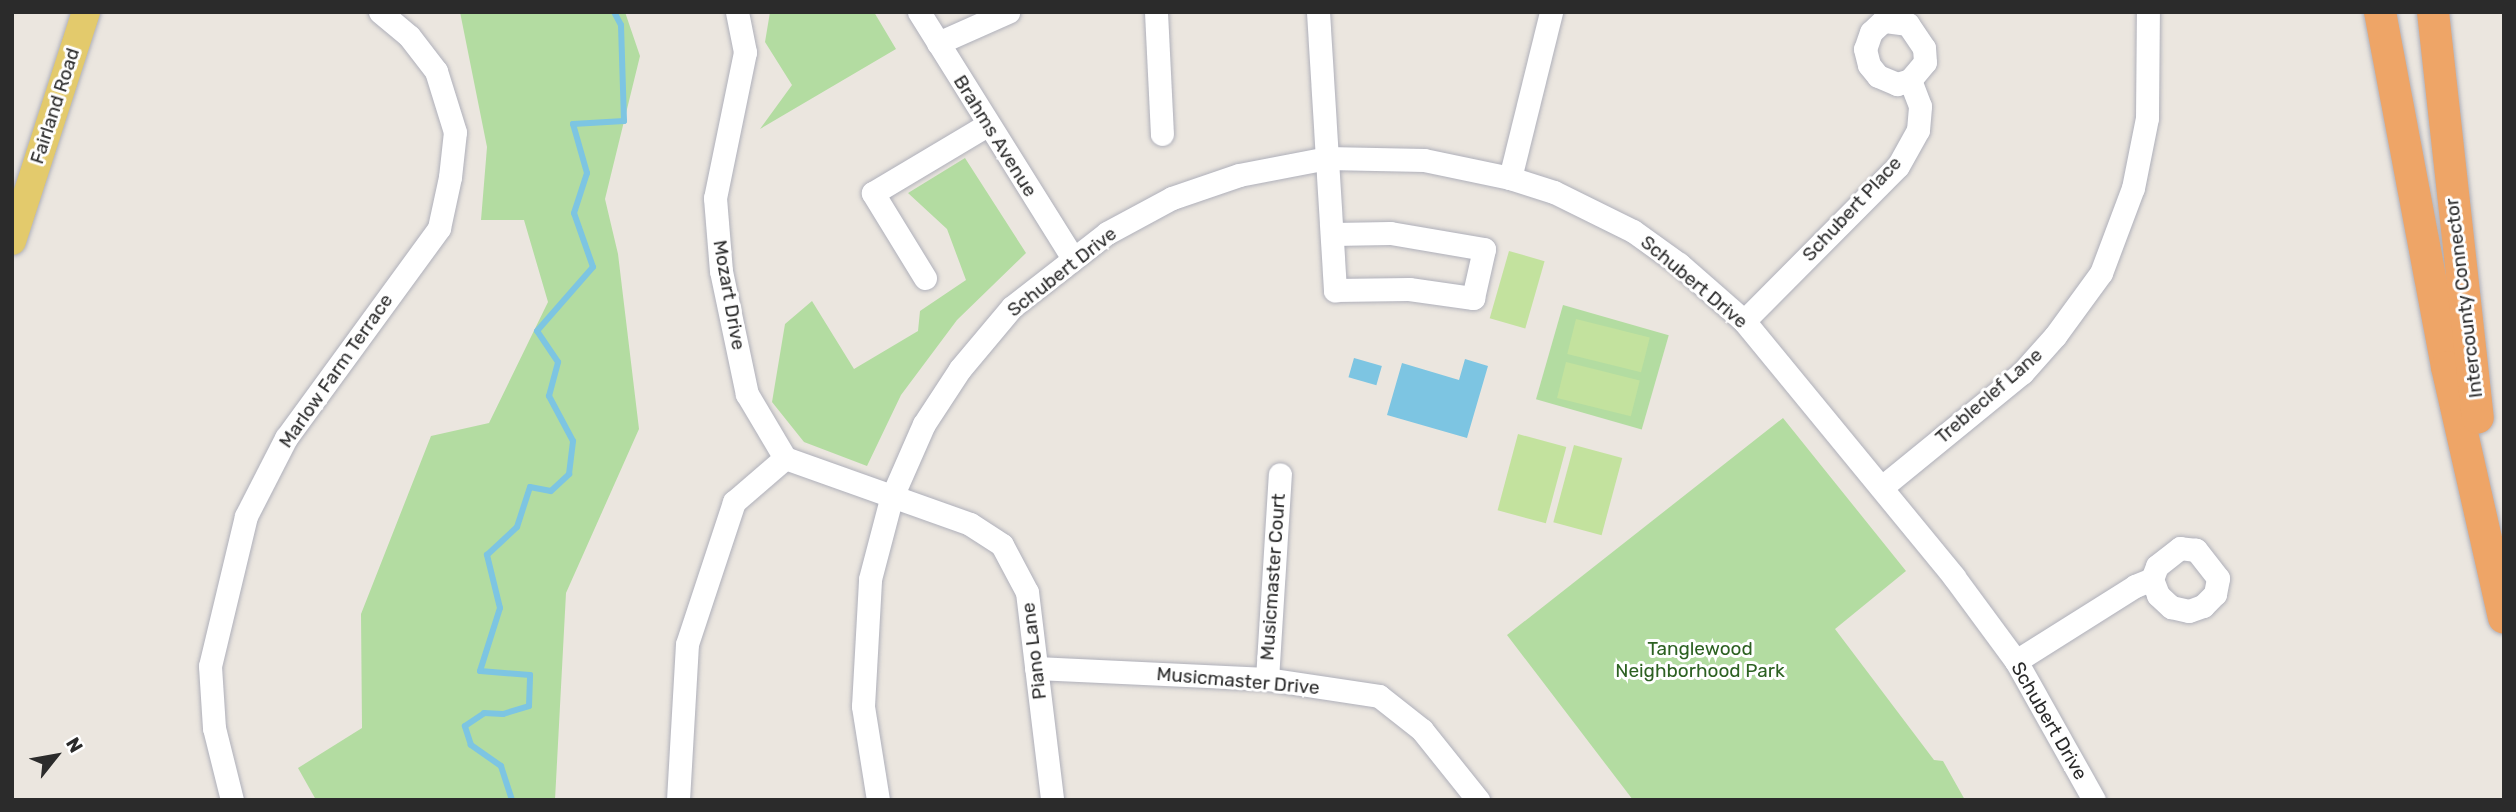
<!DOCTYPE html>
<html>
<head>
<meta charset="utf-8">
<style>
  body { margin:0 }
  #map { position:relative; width:2516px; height:812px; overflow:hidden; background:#ebe6df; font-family:Rubik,sans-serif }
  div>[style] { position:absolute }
  .green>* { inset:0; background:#b3dca1; transform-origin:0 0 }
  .pitch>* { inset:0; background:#c3e29e; transform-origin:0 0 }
  .water>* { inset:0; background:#7dc5e2; transform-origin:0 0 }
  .stream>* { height:6px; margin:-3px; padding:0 3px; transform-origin:3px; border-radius:3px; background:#7dc5e2 }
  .roads { filter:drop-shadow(0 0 2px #afb0ba) drop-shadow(0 0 2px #afb0ba) }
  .minor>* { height:23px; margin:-11.5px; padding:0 11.5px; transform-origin:11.5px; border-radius:11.5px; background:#fff }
  .major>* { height:28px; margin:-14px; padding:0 14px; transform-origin:14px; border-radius:14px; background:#e3ca6c }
  .highway>* { height:32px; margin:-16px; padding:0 16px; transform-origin:16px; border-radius:16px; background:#eea567 }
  span { translate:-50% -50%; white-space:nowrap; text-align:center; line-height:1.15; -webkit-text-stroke:6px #fff; paint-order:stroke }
  .street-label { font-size:19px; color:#2b2b2b }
  .park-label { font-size:19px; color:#2d6122 }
  .frame { position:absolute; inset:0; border:14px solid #2b2b2b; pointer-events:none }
  .north { position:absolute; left:21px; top:721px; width:70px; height:70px; -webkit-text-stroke:5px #fff; paint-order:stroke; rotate:59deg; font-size:19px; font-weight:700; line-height:28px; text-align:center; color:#2b2b2b }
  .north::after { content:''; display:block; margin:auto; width:24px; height:32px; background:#2b2b2b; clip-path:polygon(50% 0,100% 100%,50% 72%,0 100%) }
</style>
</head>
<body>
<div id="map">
  <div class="green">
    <div style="clip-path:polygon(460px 12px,625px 12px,640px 56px,605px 199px,618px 254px,639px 429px,566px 593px,555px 800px,316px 800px,298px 768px,362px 728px,361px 614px,431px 436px,489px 423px,548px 302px,524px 220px,481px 220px,487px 147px)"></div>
    <div style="clip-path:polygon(770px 12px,874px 12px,896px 49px,760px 129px,792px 85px,765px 42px)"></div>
    <div style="clip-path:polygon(965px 158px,1026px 253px,957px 320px,901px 395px,867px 466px,804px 442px,772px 402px,785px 324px,812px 301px,854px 369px,918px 331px,920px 311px,966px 280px,947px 229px,908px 193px)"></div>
    <div style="left:1563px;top:305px;width:110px;height:98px;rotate:16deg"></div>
    <div style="clip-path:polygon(1783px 418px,1906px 571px,1835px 629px,1934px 760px,1943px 761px,1965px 800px,1633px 800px,1507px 635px)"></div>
  </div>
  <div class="pitch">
    <div style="left:1509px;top:251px;width:37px;height:70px;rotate:16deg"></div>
    <div style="left:1576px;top:319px;width:76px;height:36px;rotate:14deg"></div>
    <div style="left:1566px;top:362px;width:76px;height:37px;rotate:14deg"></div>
    <div style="left:1518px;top:434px;width:50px;height:79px;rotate:15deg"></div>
    <div style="left:1574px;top:445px;width:50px;height:80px;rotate:15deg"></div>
  </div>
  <div class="water">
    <div style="left:1354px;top:358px;width:29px;height:20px;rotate:16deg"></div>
    <div style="clip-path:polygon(1465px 359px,1488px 366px,1467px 438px,1387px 415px,1402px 363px,1459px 380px)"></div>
  </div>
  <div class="stream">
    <div style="left:512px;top:800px;width:36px;rotate:-108deg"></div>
    <div style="left:501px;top:766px;width:37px;rotate:-145deg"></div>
    <div style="left:471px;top:745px;width:20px;rotate:-108deg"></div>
    <div style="left:465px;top:726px;width:23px;rotate:-34deg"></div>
    <div style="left:484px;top:713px;width:19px;rotate:3deg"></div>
    <div style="left:503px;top:714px;width:27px;rotate:-17deg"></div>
    <div style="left:529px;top:706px;width:31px;rotate:-88deg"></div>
    <div style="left:530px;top:675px;width:50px;rotate:-175.4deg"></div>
    <div style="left:480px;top:671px;width:66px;rotate:-72.4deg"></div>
    <div style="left:500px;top:608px;width:55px;rotate:-103.8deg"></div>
    <div style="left:487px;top:555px;width:41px;rotate:-43deg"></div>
    <div style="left:517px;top:527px;width:42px;rotate:-72deg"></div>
    <div style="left:530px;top:487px;width:21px;rotate:11deg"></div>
    <div style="left:551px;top:491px;width:25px;rotate:-43deg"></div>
    <div style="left:569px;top:474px;width:33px;rotate:-83deg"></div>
    <div style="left:573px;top:441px;width:51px;rotate:-118.1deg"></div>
    <div style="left:549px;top:396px;width:35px;rotate:-75deg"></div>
    <div style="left:558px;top:362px;width:37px;rotate:-124deg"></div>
    <div style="left:537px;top:331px;width:85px;rotate:-48.8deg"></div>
    <div style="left:593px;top:267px;width:57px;rotate:-109.4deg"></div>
    <div style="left:574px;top:213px;width:42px;rotate:-72deg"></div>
    <div style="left:587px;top:173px;width:51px;rotate:-105.9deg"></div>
    <div style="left:573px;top:124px;width:51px;rotate:-3.4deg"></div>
    <div style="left:624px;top:121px;width:96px;rotate:-91.8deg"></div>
    <div style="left:621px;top:25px;width:15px;rotate:-118deg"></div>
  </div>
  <div class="roads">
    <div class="minor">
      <div style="left:737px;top:12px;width:41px;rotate:78.7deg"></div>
      <div style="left:745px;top:52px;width:149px;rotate:101.6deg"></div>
      <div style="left:715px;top:198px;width:73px;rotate:85.3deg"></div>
      <div style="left:721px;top:271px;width:126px;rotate:78.1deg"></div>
      <div style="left:747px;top:394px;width:74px;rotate:59.3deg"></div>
      <div style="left:785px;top:458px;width:196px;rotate:19.6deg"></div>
      <div style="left:970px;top:524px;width:38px;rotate:33deg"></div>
      <div style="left:1002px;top:545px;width:53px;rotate:62deg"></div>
      <div style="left:1027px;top:592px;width:209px;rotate:83.1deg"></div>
      <div style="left:919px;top:12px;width:290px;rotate:58deg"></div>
      <div style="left:1156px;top:12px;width:122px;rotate:87.2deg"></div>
      <div style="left:1318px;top:12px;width:279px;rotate:86.5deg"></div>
      <div style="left:1335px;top:290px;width:74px;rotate:-0.8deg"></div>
      <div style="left:1409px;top:289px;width:65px;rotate:8deg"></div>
      <div style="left:1473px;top:298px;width:50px;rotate:-77.3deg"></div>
      <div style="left:1484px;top:249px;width:95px;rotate:-170.3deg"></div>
      <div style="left:1390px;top:233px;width:57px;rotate:179deg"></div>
      <div style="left:938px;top:43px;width:77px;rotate:-23.9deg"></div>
      <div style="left:1510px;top:178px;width:171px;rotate:-76.1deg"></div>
      <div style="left:925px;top:278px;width:100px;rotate:-121.5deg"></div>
      <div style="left:873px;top:193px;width:133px;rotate:-30.8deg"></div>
      <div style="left:1744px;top:321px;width:218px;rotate:-45.2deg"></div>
      <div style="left:1898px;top:166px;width:41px;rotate:-60.9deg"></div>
      <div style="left:1918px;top:130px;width:24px;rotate:-85deg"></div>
      <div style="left:1920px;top:106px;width:28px;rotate:-111deg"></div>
      <div style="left:1910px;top:80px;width:23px;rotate:-50deg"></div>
      <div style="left:1925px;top:62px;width:14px;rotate:-94deg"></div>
      <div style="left:1924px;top:48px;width:29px;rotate:-124deg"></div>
      <div style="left:1908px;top:24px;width:25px;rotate:-173deg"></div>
      <div style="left:1883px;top:21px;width:16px;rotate:137deg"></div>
      <div style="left:1871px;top:32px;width:18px;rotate:109deg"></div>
      <div style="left:1865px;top:49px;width:16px;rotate:76deg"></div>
      <div style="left:1869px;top:65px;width:14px;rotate:51deg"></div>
      <div style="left:1878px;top:76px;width:21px;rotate:23deg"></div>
      <div style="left:1897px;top:84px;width:14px;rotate:-17deg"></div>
      <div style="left:1882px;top:487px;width:181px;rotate:-39.2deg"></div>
      <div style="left:2022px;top:373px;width:50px;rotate:-48.3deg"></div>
      <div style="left:2055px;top:336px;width:78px;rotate:-53.9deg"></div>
      <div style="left:2101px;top:273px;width:91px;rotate:-69.4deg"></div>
      <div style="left:2133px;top:188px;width:71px;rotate:-78.7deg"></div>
      <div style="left:2147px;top:118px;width:106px;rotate:-89.5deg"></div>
      <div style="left:2016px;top:661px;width:141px;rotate:-32.2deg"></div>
      <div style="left:2135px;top:586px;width:18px;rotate:-22deg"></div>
      <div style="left:2152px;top:579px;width:17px;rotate:69deg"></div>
      <div style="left:2158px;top:595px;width:18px;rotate:43deg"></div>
      <div style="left:2171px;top:607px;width:18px;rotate:13deg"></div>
      <div style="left:2189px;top:611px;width:15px;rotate:-20deg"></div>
      <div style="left:2203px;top:606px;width:17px;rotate:-45deg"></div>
      <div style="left:2215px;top:594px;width:16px;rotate:-79deg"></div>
      <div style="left:2218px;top:578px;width:36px;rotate:-128deg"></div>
      <div style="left:2196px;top:550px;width:16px;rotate:-173deg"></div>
      <div style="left:2180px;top:548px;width:29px;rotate:142deg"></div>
      <div style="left:2157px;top:566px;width:14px;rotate:111deg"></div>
      <div style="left:1036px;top:668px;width:231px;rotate:2.7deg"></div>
      <div style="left:1267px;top:679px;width:113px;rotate:8.6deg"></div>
      <div style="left:1379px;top:696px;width:55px;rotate:38.3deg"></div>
      <div style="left:1422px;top:730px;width:90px;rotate:51.3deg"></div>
      <div style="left:1267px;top:679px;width:205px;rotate:-86.4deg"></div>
      <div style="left:232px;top:800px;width:74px;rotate:-104deg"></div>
      <div style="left:214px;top:728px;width:62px;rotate:-93.7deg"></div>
      <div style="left:210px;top:666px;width:154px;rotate:-76.5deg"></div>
      <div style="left:246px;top:516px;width:88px;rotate:-62.9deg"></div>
      <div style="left:286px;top:438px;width:260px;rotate:-53.9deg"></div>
      <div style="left:439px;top:228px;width:52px;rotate:-77.8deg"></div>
      <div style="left:450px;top:177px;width:45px;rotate:-83.7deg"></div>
      <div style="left:455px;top:132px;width:64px;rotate:-107.3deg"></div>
      <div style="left:436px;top:71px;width:44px;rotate:-127.6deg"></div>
      <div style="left:409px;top:36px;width:38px;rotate:-140deg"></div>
      <div style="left:678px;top:800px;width:156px;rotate:-86.7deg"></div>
      <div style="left:687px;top:644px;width:150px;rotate:-71.7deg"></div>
      <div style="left:734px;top:502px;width:67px;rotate:-40.8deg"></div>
      <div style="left:878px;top:800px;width:95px;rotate:-99.1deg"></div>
      <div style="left:863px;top:706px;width:127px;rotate:-86.8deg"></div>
      <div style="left:870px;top:579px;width:83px;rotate:-75.3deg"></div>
      <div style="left:891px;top:499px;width:82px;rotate:-66.3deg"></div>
      <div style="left:924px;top:424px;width:66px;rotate:-56.8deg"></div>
      <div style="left:960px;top:369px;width:81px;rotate:-50deg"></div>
      <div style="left:1012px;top:307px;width:120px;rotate:-37.9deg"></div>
      <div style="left:1107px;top:233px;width:74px;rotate:-28.3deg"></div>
      <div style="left:1172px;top:198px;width:71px;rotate:-18.9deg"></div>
      <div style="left:1239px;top:175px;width:90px;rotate:-10.9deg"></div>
      <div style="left:1327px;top:158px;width:97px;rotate:1.2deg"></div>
      <div style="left:1424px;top:160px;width:88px;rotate:11.8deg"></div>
      <div style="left:1510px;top:178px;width:46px;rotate:17.7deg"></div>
      <div style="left:1554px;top:192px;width:88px;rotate:26.3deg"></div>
      <div style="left:1633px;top:231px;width:57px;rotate:35.7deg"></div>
      <div style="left:1679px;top:264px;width:86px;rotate:41.2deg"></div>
      <div style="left:1744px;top:321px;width:331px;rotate:50.6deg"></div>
      <div style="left:1954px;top:577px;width:104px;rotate:53.6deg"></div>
      <div style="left:2016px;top:661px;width:159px;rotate:60.7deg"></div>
    </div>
    <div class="major">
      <div style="left:12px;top:241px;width:241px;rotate:-72.1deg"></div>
    </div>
    <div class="highway">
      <div style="left:2380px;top:12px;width:361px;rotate:79.3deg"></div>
      <div style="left:2447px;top:367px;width:257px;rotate:77.2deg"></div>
      <div style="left:2433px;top:12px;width:408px;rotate:83.7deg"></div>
    </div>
  </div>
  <div class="street-label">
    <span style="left:55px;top:106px;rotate:-72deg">Fairland Road</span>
    <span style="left:995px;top:136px;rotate:58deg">Brahms Avenue</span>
    <span style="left:1852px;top:209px;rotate:-47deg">Schubert Place</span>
    <span style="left:1062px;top:272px;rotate:-38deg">Schubert Drive</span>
    <span style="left:1694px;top:282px;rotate:40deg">Schubert Drive</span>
    <span style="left:729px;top:295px;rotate:80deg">Mozart Drive</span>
    <span style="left:2464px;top:298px;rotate:-97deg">Intercounty Connector</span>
    <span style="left:336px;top:371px;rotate:-55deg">Marlow Farm Terrace</span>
    <span style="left:1989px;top:396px;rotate:-41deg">Trebleclef Lane</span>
    <span style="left:1273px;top:577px;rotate:-86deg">Musicmaster Court</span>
    <span style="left:1034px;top:651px;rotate:-97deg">Piano Lane</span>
    <span style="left:1238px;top:681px;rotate:5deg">Musicmaster Drive</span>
    <span style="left:2049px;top:721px;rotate:60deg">Schubert Drive</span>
  </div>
  <div class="park-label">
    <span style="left:1700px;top:660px">Tanglewood<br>Neighborhood Park</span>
  </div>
  <div class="frame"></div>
  <div class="north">N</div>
</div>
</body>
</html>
